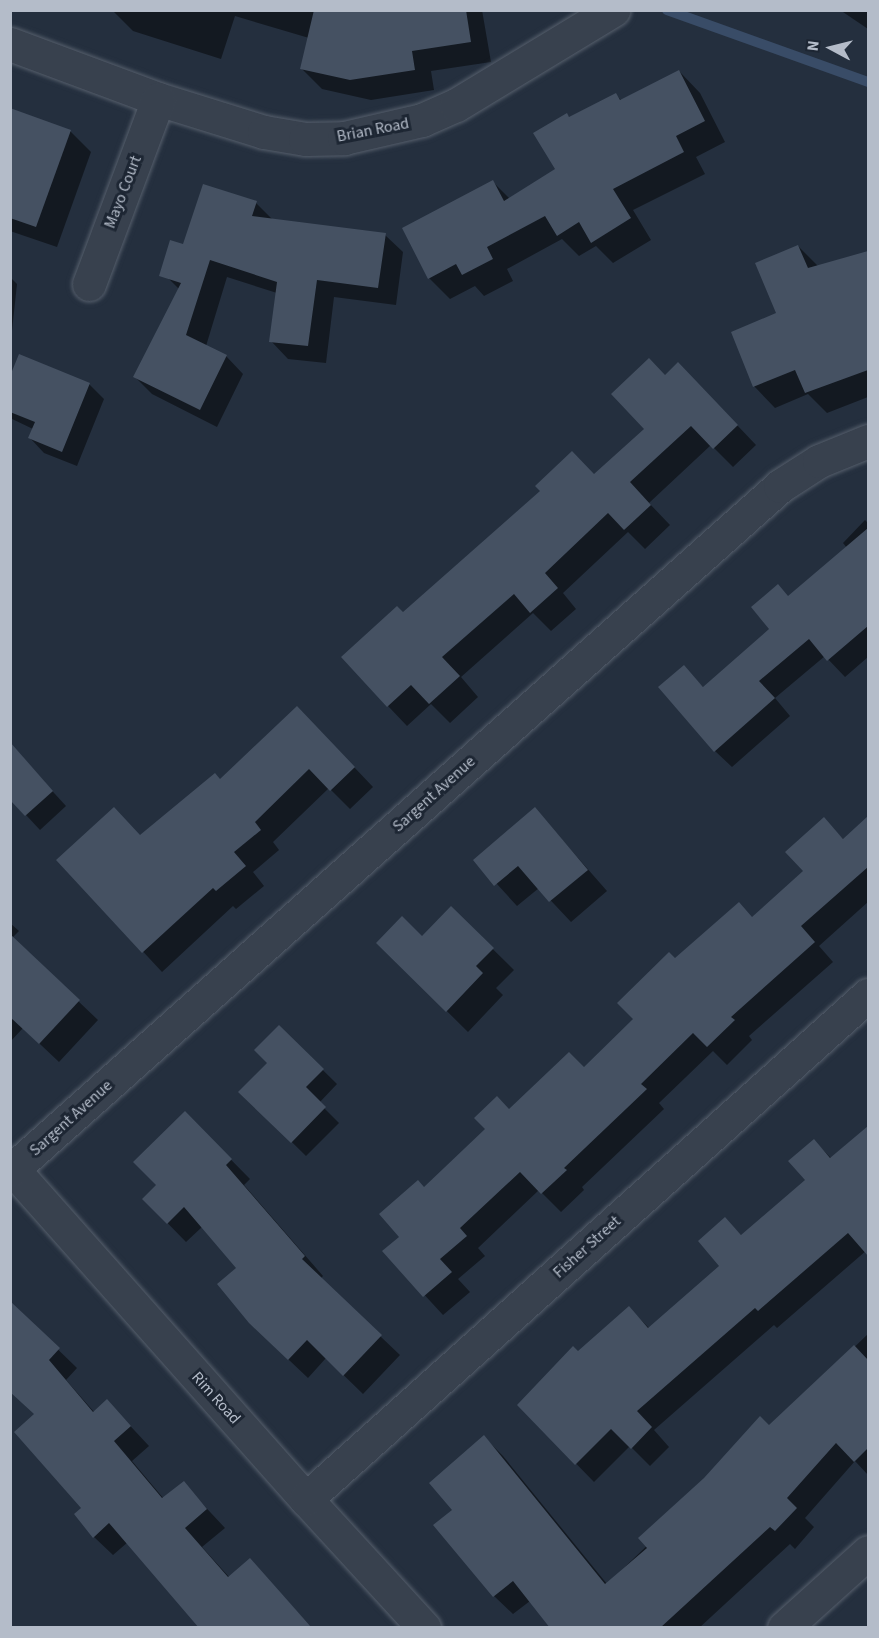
<!DOCTYPE html>
<html>
<head>
<meta charset="utf-8">
<style>
  body { margin:0 }
  #map { position:relative; width:879px; height:1638px; overflow:hidden; background:#242f3e; font-family:"Source Sans 3",sans-serif }
  div>[style] { position:absolute }
  .shadow>* { inset:0; background:#0007 }
  .stream>* { height:10px; margin:-5px; padding:0 5px; transform-origin:5px; border-radius:5px; background:#394c67 }
  .building>* { inset:0; background:#455162 }
  .roads { filter:drop-shadow(0 0 2px #565f6c) drop-shadow(0 0 2px #565f6c) }
  .minor>* { height:33px; margin:-16.5px; padding:0 16.5px; transform-origin:16.5px; border-radius:16.5px; background:#38414e }
  span { translate:-50% -50%; white-space:nowrap; text-align:center; line-height:1.15; -webkit-text-stroke:6px #1d2633; paint-order:stroke }
  .street-label { font-size:16px; color:#b4bcc9 }
  .frame { position:absolute; inset:0; border:12px solid #b4bcc9; pointer-events:none }
  .north { position:absolute; left:801px; top:18px; width:60px; height:60px; -webkit-text-stroke:4px #1d2633; paint-order:stroke; rotate:277deg; font-size:16px; font-weight:700; line-height:24px; text-align:center; color:#b4bcc9 }
  .north::after { content:''; display:block; margin:auto; width:21px; height:27px; background:#b4bcc9; clip-path:polygon(50% 0,100% 100%,50% 72%,0 100%) }
</style>
</head>
<body>
<div id="map">
  <div class="shadow">
    <div style="clip-path:polygon(482px 10px,491px 62px,431px 71px,434px 90px,371px 100px,322px 89px,302px 69px,309px 38px,235px 16px,221px 59px,133px 31px,113px 11px)"></div>
    <div style="clip-path:polygon(840px 10px,868px 10px,868px 29px)"></div>
    <div style="clip-path:polygon(679px 71px,700px 93px,725px 142px,696px 157px,705px 174px,633px 210px,651px 240px,613px 263px,596px 246px,579px 256px,562px 239px,507px 269px,513px 281px,484px 296px,475px 286px,450px 299px,429px 278px,493px 182px,510px 199px,557px 170px,567px 115px,570px 118px,616px 95px,622px 101px)"></div>
    <div style="clip-path:polygon(10px 124px,70px 131px,91px 152px,57px 247px,10px 231px)"></div>
    <div style="clip-path:polygon(256px 203px,274px 221px,385px 235px,403px 252px,396px 305px,334px 297px,326px 363px,288px 359px,271px 341px,277px 293px,227px 277px,206px 346px,226px 356px,243px 374px,217px 427px,152px 394px,135px 377px,179px 289px,162px 272px,184px 246px)"></div>
    <div style="clip-path:polygon(798px 246px,818px 266px,868px 252px,868px 397px,827px 413px,808px 394px,775px 408px,754px 386px)"></div>
    <div style="clip-path:polygon(10px 277px,17px 284px,11px 340px,10px 339px)"></div>
    <div style="clip-path:polygon(666px 376px,698px 384px,756px 445px,733px 467px,711px 445px,649px 503px,670px 525px,645px 549px,628px 532px,563px 593px,576px 609px,551px 631px,533px 613px,461px 677px,478px 697px,450px 723px,431px 704px,407px 726px,388px 706px,403px 614px,595px 476px,646px 429px)"></div>
    <div style="clip-path:polygon(10px 380px,89px 384px,104px 399px,77px 466px,44px 453px,30px 438px,33px 429px,10px 418px)"></div>
    <div style="clip-path:polygon(865px 520px,868px 523px,868px 657px,845px 677px,825px 656px,775px 698px,790px 716px,732px 767px,715px 751px,684px 667px,704px 688px,771px 629px,789px 597px,847px 548px,843px 543px)"></div>
    <div style="clip-path:polygon(316px 727px,373px 787px,350px 809px,329px 788px,273px 842px,279px 850px,253px 872px,264px 886px,236px 909px,233px 906px,162px 972px,58px 860px,140px 836px,221px 781px)"></div>
    <div style="clip-path:polygon(22px 758px,66px 806px,40px 830px,26px 815px)"></div>
    <div style="clip-path:polygon(535px 809px,607px 891px,571px 922px,539px 888px,517px 906px,475px 860px)"></div>
    <div style="clip-path:polygon(868px 818px,868px 902px,819px 946px,833px 962px,749px 1036px,752px 1040px,727px 1065px,713px 1051px,659px 1103px,664px 1109px,582px 1187px,584px 1190px,561px 1212px,539px 1190px,478px 1248px,485px 1256px,458px 1279px,470px 1292px,443px 1315px,384px 1251px,401px 1237px,424px 1189px,509px 1111px,584px 1069px,635px 1019px,675px 960px,753px 918px,805px 872px,824px 819px,844px 840px)"></div>
    <div style="clip-path:polygon(451px 908px,514px 970px,496px 988px,503px 995px,468px 1032px,378px 943px,422px 938px)"></div>
    <div style="clip-path:polygon(10px 923px,19px 931px,12px 938px,98px 1020px,59px 1062px,23px 1028px,10px 1042px)"></div>
    <div style="clip-path:polygon(279px 1027px,337px 1084px,319px 1103px,339px 1123px,306px 1156px,241px 1092px,269px 1063px)"></div>
    <div style="clip-path:polygon(185px 1113px,250px 1179px,244px 1185px,323px 1276px,320px 1279px,400px 1355px,363px 1394px,326px 1358px,308px 1378px,270px 1342px,238px 1268px,202px 1227px,186px 1242px,144px 1199px,159px 1185px)"></div>
    <div style="clip-path:polygon(868px 1127px,868px 1252px,867px 1250px,777px 1328px,774px 1325px,654px 1430px,669px 1447px,650px 1466px,630px 1446px,594px 1482px,519px 1405px,629px 1308px,650px 1329px,721px 1266px,725px 1219px,742px 1236px,807px 1180px,814px 1141px,832px 1159px)"></div>
    <div style="clip-path:polygon(10px 1303px,77px 1368px,66px 1380px,95px 1413px,107px 1401px,149px 1446px,132px 1461px,164px 1499px,183px 1483px,225px 1528px,202px 1547px,230px 1578px,250px 1560px,312px 1628px,201px 1628px,128px 1542px,113px 1555px,94px 1537px,84px 1508px,36px 1415px)"></div>
    <div style="clip-path:polygon(868px 1334px,868px 1475px,855px 1461px,805px 1518px,814px 1527px,795px 1549px,790px 1544px,699px 1628px,552px 1628px,530px 1601px,513px 1614px,494px 1596px,454px 1510px,484px 1437px,503px 1456px,607px 1584px)"></div>
  </div>
  <div class="stream">
    <div style="left:667px;top:10px;width:214px;rotate:19.7deg"></div>
  </div>
  <div class="building">
    <div style="clip-path:polygon(314px 10px,466px 10px,471px 42px,412px 51px,415px 70px,350px 80px,300px 69px)"></div>
    <div style="clip-path:polygon(679px 70px,705px 121px,676px 136px,684px 152px,613px 189px,631px 218px,591px 243px,579px 222px,557px 236px,545px 216px,487px 247px,493px 259px,462px 275px,456px 264px,428px 279px,402px 228px,493px 180px,504px 201px,555px 169px,533px 133px,567px 113px,569px 117px,616px 93px,620px 100px)"></div>
    <div style="clip-path:polygon(10px 108px,71px 130px,36px 227px,10px 218px)"></div>
    <div style="clip-path:polygon(203px 184px,257px 201px,252px 216px,386px 233px,378px 288px,317px 280px,308px 346px,269px 342px,277px 282px,210px 260px,186px 335px,227px 355px,200px 410px,133px 377px,181px 283px,159px 276px,170px 240px,183px 244px)"></div>
    <div style="clip-path:polygon(798px 245px,808px 268px,868px 251px,868px 370px,805px 393px,795px 370px,753px 387px,731px 332px,776px 313px,755px 263px)"></div>
    <div style="clip-path:polygon(19px 354px,90px 383px,62px 452px,28px 438px,35px 422px,10px 412px,10px 376px)"></div>
    <div style="clip-path:polygon(649px 358px,665px 375px,678px 362px,738px 425px,713px 449px,691px 426px,630px 482px,651px 505px,624px 530px,608px 513px,545px 573px,558px 588px,530px 613px,514px 594px,442px 657px,460px 676px,429px 704px,411px 685px,387px 707px,341px 657px,397px 606px,403px 612px,540px 491px,535px 486px,572px 451px,594px 474px,644px 429px,611px 394px)"></div>
    <div style="clip-path:polygon(868px 528px,868px 626px,827px 661px,809px 639px,759px 681px,775px 698px,714px 752px,658px 687px,684px 665px,703px 687px,769px 629px,751px 607px,778px 584px,788px 596px)"></div>
    <div style="clip-path:polygon(297px 706px,355px 767px,330px 791px,309px 769px,255px 822px,261px 830px,234px 852px,246px 866px,216px 891px,213px 888px,142px 953px,56px 860px,114px 807px,140px 835px,215px 773px,220px 779px)"></div>
    <div style="clip-path:polygon(10px 742px,53px 791px,25px 816px,10px 800px)"></div>
    <div style="clip-path:polygon(535px 807px,588px 870px,549px 902px,518px 866px,494px 886px,473px 860px)"></div>
    <div style="clip-path:polygon(868px 816px,868px 867px,801px 926px,815px 942px,731px 1017px,735px 1020px,707px 1047px,693px 1033px,641px 1084px,647px 1089px,564px 1168px,567px 1170px,541px 1194px,520px 1172px,460px 1228px,467px 1236px,440px 1259px,452px 1272px,423px 1297px,382px 1251px,399px 1237px,379px 1214px,418px 1180px,424px 1187px,485px 1129px,474px 1118px,497px 1096px,509px 1109px,569px 1052px,584px 1067px,633px 1019px,617px 1003px,669px 952px,675px 958px,739px 902px,752px 917px,803px 871px,785px 852px,824px 817px,843px 839px)"></div>
    <div style="clip-path:polygon(451px 906px,494px 948px,476px 966px,483px 973px,446px 1012px,376px 943px,402px 916px,422px 936px)"></div>
    <div style="clip-path:polygon(10px 934px,80px 1000px,39px 1044px,10px 1017px)"></div>
    <div style="clip-path:polygon(279px 1025px,324px 1069px,306px 1087px,326px 1107px,291px 1143px,238px 1092px,267px 1063px,254px 1050px)"></div>
    <div style="clip-path:polygon(185px 1111px,232px 1159px,226px 1165px,305px 1256px,302px 1259px,382px 1335px,343px 1376px,307px 1340px,288px 1360px,249px 1323px,217px 1284px,236px 1268px,184px 1207px,167px 1224px,142px 1199px,156px 1185px,133px 1162px)"></div>
    <div style="clip-path:polygon(868px 1126px,868px 1256px,848px 1233px,758px 1311px,755px 1308px,637px 1411px,652px 1427px,631px 1449px,611px 1429px,575px 1465px,517px 1405px,573px 1346px,578px 1351px,629px 1306px,648px 1328px,719px 1266px,698px 1241px,725px 1217px,741px 1235px,805px 1180px,788px 1161px,814px 1139px,830px 1158px)"></div>
    <div style="clip-path:polygon(10px 1301px,60px 1348px,49px 1360px,93px 1412px,107px 1399px,131px 1426px,114px 1441px,162px 1498px,184px 1481px,207px 1509px,185px 1528px,228px 1577px,250px 1558px,312px 1628px,199px 1628px,109px 1523px,93px 1538px,74px 1514px,81px 1508px,14px 1432px,34px 1414px,10px 1392px)"></div>
    <div style="clip-path:polygon(854px 1345px,868px 1360px,868px 1448px,854px 1462px,836px 1443px,787px 1498px,797px 1508px,775px 1531px,770px 1527px,660px 1628px,550px 1628px,513px 1581px,493px 1597px,433px 1525px,452px 1510px,429px 1483px,484px 1435px,605px 1584px,647px 1548px,638px 1538px,704px 1478px,760px 1416px,769px 1425px)"></div>
  </div>
  <div class="roads">
    <div class="minor">
      <div style="left:10px;top:44px;width:158px;rotate:20.4deg"></div>
      <div style="left:158px;top:99px;width:111px;rotate:17.3deg"></div>
      <div style="left:264px;top:132px;width:42px;rotate:9.7deg"></div>
      <div style="left:305px;top:139px;width:39px;rotate:-1deg"></div>
      <div style="left:344px;top:138px;width:80px;rotate:-13deg"></div>
      <div style="left:422px;top:120px;width:37px;rotate:-24deg"></div>
      <div style="left:456px;top:105px;width:184px;rotate:-31.2deg"></div>
      <div style="left:89px;top:284px;width:197px;rotate:-69.5deg"></div>
      <div style="left:10px;top:1166px;width:446px;rotate:48.4deg"></div>
      <div style="left:306px;top:1499px;width:175px;rotate:47.5deg"></div>
      <div style="left:13px;top:1169px;width:1027px;rotate:-41.68deg"></div>
      <div style="left:780px;top:486px;width:46px;rotate:-32.7deg"></div>
      <div style="left:819px;top:461px;width:53px;rotate:-22.2deg"></div>
      <div style="left:306px;top:1499px;width:755px;rotate:-41.89deg"></div>
      <div style="left:784px;top:1628px;width:113px;rotate:-42.1deg"></div>
    </div>
  </div>
  <div class="street-label">
    <span style="left:373px;top:130px;rotate:-11deg">Brian Road</span>
    <span style="left:123px;top:192px;rotate:-69deg">Mayo Court</span>
    <span style="left:434px;top:794px;rotate:-42deg">Sargent Avenue</span>
    <span style="left:71px;top:1118px;rotate:-42deg">Sargent Avenue</span>
    <span style="left:587px;top:1247px;rotate:-42deg">Fisher Street</span>
    <span style="left:216px;top:1398px;rotate:48deg">Rim Road</span>
  </div>
  <div class="frame"></div>
  <div class="north">N</div>
</div>
</body>
</html>
